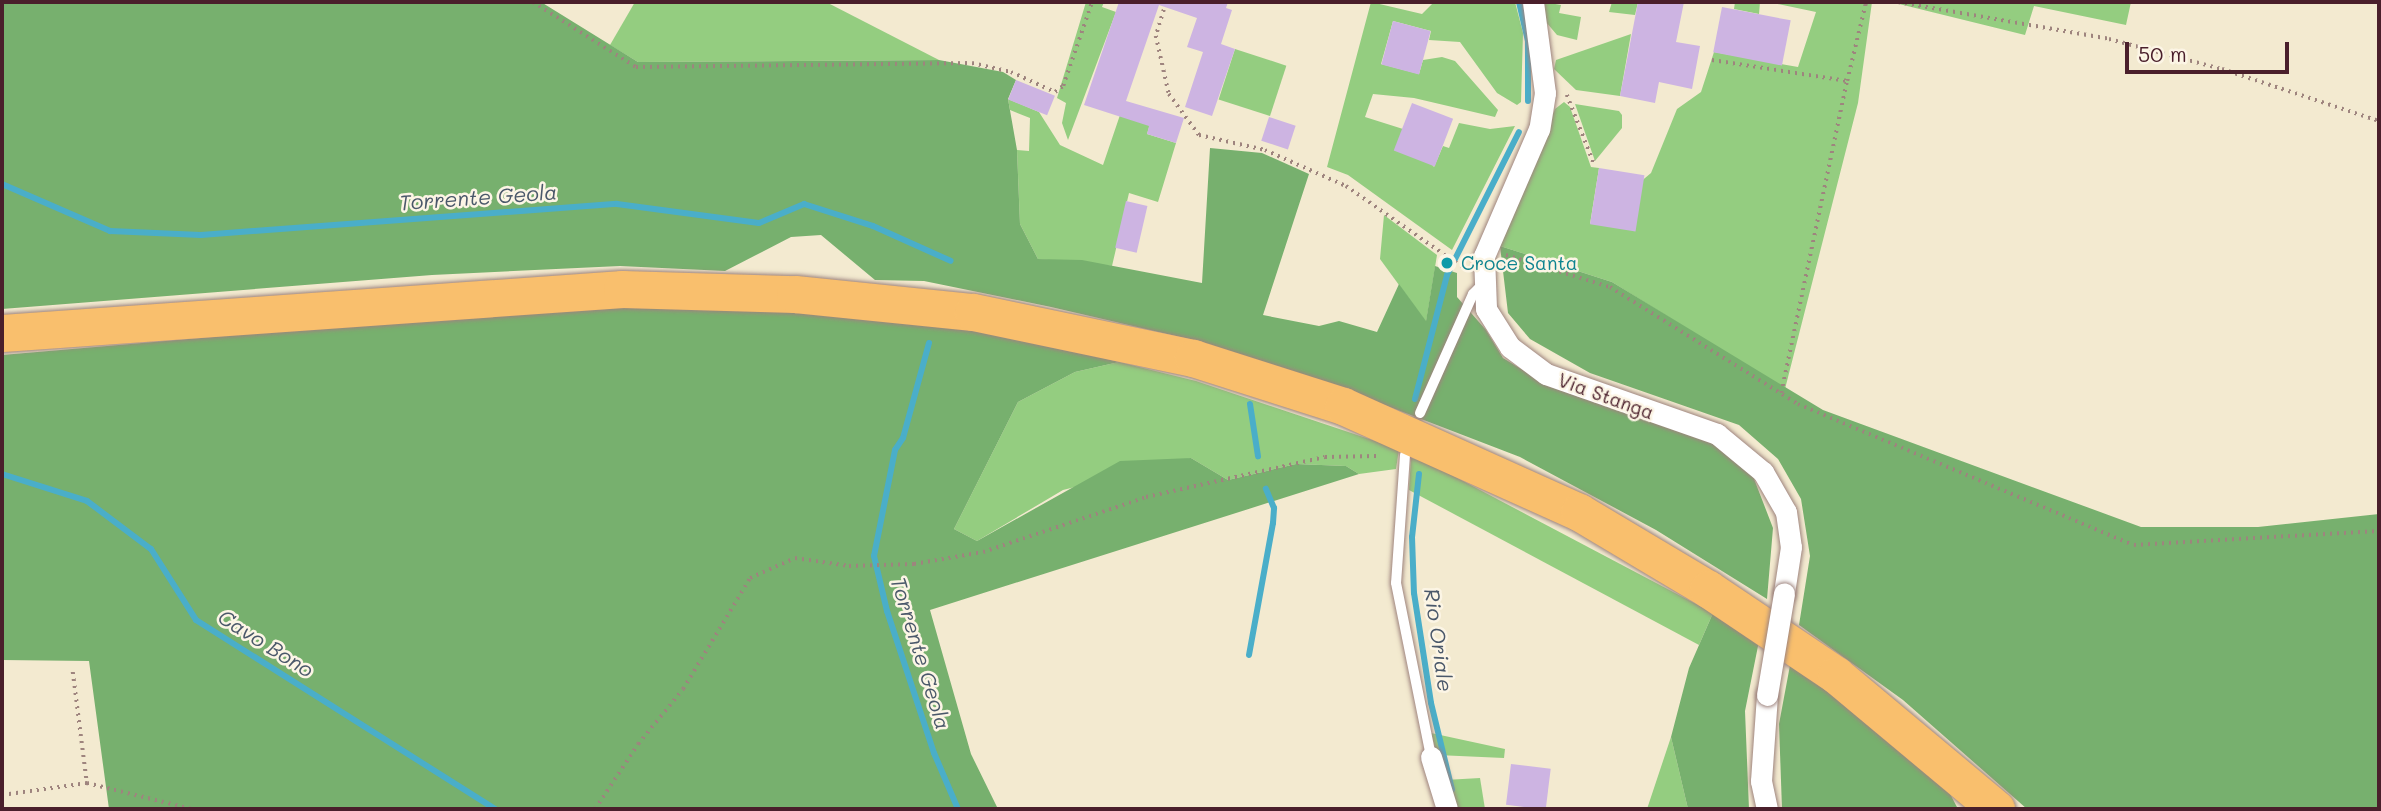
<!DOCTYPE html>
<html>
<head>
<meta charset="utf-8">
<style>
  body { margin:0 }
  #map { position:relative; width:2381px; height:811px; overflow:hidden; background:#f3ead0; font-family:Mali,sans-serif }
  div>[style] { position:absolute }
  .green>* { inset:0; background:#94cd80; transform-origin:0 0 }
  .forest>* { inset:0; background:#77b06e }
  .stream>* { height:6px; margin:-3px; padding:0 3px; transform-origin:3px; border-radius:3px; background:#4aaec9 }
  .building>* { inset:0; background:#cdb4e2; transform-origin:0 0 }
  .path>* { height:3.5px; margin-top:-1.75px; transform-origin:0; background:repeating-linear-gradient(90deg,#9e847e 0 2px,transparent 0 7px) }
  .roads { filter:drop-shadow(0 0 2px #9e847e) drop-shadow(0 0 2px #9e847e) }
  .service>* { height:10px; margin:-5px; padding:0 5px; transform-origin:5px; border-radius:5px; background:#fff }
  .minor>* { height:21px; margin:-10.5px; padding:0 10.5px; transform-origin:10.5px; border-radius:10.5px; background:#fff }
  .trunk>* { height:37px; margin:-18.5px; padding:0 18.5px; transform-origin:18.5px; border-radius:18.5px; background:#f9bf6d }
  .bridges { filter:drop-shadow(0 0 2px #9e847e) drop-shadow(0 0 2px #9e847e) }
  .minor-bridge>* { height:21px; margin:-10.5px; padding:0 10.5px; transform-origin:10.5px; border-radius:10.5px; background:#fff }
  .dots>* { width:19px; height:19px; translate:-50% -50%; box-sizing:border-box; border:4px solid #fcf5e5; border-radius:50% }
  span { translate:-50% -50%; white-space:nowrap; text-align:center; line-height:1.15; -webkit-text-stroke:5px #fcf5e5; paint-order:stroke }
  .culture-label { font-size:19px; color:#0d838f }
  .left { translate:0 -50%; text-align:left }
  .street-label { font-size:19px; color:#4a1f2b }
  .water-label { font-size:21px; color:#4a586a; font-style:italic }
  .frame { position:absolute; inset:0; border:4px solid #4a1f2b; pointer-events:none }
  .scale { position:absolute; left:2125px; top:42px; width:164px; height:32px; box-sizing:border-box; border:4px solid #4a1f2b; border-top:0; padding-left:9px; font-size:21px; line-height:24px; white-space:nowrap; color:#4a1f2b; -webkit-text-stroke:5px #fcf5e5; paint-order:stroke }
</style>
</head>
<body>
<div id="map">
  <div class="green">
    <div style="clip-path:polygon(635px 2px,826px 2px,939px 60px,638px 62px,610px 45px)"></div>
    <div style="clip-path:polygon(1086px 2px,1104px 2px,1102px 7px,1116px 12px,1068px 140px,1062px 123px,1066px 103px,1057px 98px)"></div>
    <div style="clip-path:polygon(1371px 2px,1422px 14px,1434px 2px,1515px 2px,1523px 33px,1521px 102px,1517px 105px,1497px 93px,1460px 42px,1429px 40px,1431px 31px,1393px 21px,1381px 64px,1419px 74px,1423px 60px,1442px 57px,1455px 61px,1498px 110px,1495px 117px,1414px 98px,1373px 94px,1365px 117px,1403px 129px,1434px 167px,1443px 146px,1449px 148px,1459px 123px,1490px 129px,1515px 126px,1452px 250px,1348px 175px,1327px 167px)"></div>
    <div style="clip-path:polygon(1544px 2px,1561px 5px,1559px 13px,1581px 17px,1577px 40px,1557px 35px,1546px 22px)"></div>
    <div style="clip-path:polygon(1612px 2px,1638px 2px,1635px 15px,1609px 12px)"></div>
    <div style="clip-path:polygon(1735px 2px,1760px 2px,1759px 14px,1734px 9px)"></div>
    <div style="clip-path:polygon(1768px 2px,1872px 2px,1858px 103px,1785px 389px,1612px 282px,1500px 246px,1555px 109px,1564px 102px,1570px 107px,1591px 167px,1599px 168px,1590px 224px,1651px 173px,1677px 109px,1701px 92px,1714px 52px,1798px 67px,1816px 12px)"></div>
    <div style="clip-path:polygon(1891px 2px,2131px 2px,2126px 25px,2034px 6px,2025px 35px)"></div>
    <div style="clip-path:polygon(1631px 34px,1620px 96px,1576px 90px,1554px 69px,1556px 60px)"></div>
    <div style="left:1235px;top:49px;width:54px;height:53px;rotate:18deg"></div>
    <div style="clip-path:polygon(1008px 99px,1039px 112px,1060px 145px,1103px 165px,1120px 115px,1150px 124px,1147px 134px,1176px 143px,1158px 202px,1129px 193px,1112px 266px,1038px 259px,1020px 224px,1017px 150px,1029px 151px,1030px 118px,1010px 110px)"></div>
    <div style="clip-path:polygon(1575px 104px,1619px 111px,1622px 115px,1622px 128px,1595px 161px)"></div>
    <div style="clip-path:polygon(1384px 215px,1437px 255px,1426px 322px,1380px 259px)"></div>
    <div style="clip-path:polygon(1119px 362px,1196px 381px,1399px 449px,1396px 469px,1359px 474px,1346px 466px,1296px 464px,1228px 480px,1191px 458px,1063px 490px,977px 541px,954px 529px,1018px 402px,1075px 372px)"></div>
    <div style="clip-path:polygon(1411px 458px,1427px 462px,1713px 613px,1699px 645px,1409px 490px)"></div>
    <div style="clip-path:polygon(1431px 733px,1505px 749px,1504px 758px,1437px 755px)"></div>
    <div style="clip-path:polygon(1671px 737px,1688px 809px,1647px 809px)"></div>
    <div style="clip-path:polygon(1480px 778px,1485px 809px,1452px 809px,1445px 780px)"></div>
  </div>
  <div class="forest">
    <div style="clip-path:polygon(2px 2px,541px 2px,638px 62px,939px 60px,1003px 72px,1016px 80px,1008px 99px,1017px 150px,1020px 224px,1038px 259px,1082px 260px,1202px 283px,1210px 148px,1262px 153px,1309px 174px,1263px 315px,1319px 326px,1339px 321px,1377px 332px,1399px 284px,1426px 321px,1435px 266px,1457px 273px,1457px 297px,1486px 330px,1503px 358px,1531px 375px,1716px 441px,1751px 471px,1773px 528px,1767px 599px,1656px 530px,1520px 457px,1330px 384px,1189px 339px,1051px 307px,924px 281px,875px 280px,821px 235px,791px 237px,725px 271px,620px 266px,432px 275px,2px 309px)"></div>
    <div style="clip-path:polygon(1500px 246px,1612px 282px,1823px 410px,2141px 527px,2258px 527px,2379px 514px,2379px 809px,2027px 809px,1903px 700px,1799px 625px,1810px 556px,1801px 499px,1778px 459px,1739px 425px,1590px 373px,1530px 339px,1508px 313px)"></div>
    <div style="clip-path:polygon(619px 302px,786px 305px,970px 324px,1119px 362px,1075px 372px,1018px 402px,954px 529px,977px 541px,1120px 461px,1191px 458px,1228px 480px,1296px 464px,1346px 466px,1359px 474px,930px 610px,971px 754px,998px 809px,109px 809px,89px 661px,2px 660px,2px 355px)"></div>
    <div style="clip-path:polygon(1713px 613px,1759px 641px,1745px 711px,1749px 809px,1688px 809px,1671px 737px,1689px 668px)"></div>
    <div style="clip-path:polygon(1791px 660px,1947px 788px,1958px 809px,1782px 809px,1779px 724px)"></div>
  </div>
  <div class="stream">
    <div style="left:1519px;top:2px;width:40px;rotate:77deg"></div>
    <div style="left:1528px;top:41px;width:60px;rotate:90deg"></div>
    <div style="left:2px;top:184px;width:118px;rotate:23.5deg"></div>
    <div style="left:110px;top:231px;width:91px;rotate:2.5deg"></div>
    <div style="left:201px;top:235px;width:417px;rotate:-4.3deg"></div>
    <div style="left:617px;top:204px;width:143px;rotate:7.6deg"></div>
    <div style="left:759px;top:223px;width:49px;rotate:-22.9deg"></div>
    <div style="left:804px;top:204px;width:72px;rotate:17.7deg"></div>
    <div style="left:873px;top:226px;width:85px;rotate:24.2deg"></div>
    <div style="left:929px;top:343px;width:98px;rotate:105.3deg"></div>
    <div style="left:903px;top:438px;width:14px;rotate:124deg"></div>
    <div style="left:895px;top:450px;width:108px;rotate:101.2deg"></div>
    <div style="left:874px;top:556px;width:57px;rotate:76.7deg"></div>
    <div style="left:887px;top:611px;width:150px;rotate:71.7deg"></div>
    <div style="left:934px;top:753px;width:61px;rotate:66.8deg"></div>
    <div style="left:1415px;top:399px;width:128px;rotate:-75.5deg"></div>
    <div style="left:1447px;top:275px;width:160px;rotate:-63.3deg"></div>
    <div style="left:1250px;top:404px;width:53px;rotate:81.3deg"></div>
    <div style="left:2px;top:474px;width:89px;rotate:17.6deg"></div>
    <div style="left:87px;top:501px;width:80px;rotate:36.9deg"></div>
    <div style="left:151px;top:549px;width:84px;rotate:57.6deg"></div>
    <div style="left:196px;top:620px;width:354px;rotate:32.3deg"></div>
    <div style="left:1419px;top:474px;width:63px;rotate:96.3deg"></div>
    <div style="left:1412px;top:537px;width:56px;rotate:88deg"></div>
    <div style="left:1414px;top:593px;width:111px;rotate:81.2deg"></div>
    <div style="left:1431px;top:703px;width:89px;rotate:76.4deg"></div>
    <div style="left:1249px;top:655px;width:134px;rotate:-79.7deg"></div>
    <div style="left:1273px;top:523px;width:15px;rotate:-86deg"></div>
    <div style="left:1274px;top:508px;width:21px;rotate:-113deg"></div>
  </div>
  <div class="building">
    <div style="clip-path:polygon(1119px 2px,1228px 2px,1226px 8px,1232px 10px,1221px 44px,1235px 49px,1212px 116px,1185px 107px,1203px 52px,1187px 47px,1197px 18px,1159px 5px,1126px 101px,1184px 118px,1176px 143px,1147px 134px,1149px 126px,1084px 105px)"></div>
    <div style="clip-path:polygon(1638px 2px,1684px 2px,1676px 42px,1700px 46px,1692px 89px,1659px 82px,1655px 103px,1620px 96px)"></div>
    <div style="left:1722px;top:7px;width:70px;height:46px;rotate:11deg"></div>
    <div style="left:1393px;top:21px;width:39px;height:45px;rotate:15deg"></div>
    <div style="left:1016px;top:80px;width:42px;height:21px;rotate:22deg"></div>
    <div style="left:1412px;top:103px;width:44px;height:51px;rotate:21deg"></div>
    <div style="left:1269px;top:117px;width:28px;height:25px;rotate:18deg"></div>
    <div style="left:1599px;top:168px;width:46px;height:57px;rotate:9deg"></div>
    <div style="left:1126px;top:201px;width:22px;height:48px;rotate:13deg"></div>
    <div style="left:1511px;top:764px;width:40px;height:41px;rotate:7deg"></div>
  </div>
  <div class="path">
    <div style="left:533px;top:2px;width:122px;rotate:32.3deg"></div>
    <div style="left:636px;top:67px;width:336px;rotate:-0.7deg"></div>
    <div style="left:972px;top:63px;width:40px;rotate:13deg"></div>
    <div style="left:1011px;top:72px;width:48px;rotate:24.4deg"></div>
    <div style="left:1055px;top:92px;width:10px;rotate:-37deg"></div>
    <div style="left:1063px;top:86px;width:89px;rotate:-71deg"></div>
    <div style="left:1898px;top:2px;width:214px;rotate:9.9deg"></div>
    <div style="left:2109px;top:39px;width:117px;rotate:14.9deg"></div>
    <div style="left:2222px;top:69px;width:165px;rotate:18.3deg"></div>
    <div style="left:1164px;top:10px;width:27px;rotate:107deg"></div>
    <div style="left:1156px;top:36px;width:59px;rotate:77.4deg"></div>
    <div style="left:1169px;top:94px;width:51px;rotate:53.8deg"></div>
    <div style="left:1199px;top:135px;width:68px;rotate:12.8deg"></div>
    <div style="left:1265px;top:150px;width:89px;rotate:24deg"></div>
    <div style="left:1346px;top:186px;width:141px;rotate:34.9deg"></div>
    <div style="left:1712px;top:60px;width:137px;rotate:8.8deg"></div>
    <div style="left:1847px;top:81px;width:81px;rotate:-76.5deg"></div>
    <div style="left:1567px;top:95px;width:74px;rotate:68.6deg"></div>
    <div style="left:1506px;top:255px;width:109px;rotate:17.1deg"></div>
    <div style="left:1610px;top:287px;width:221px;rotate:31.9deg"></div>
    <div style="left:1798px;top:404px;width:364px;rotate:22.8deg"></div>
    <div style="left:2134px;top:545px;width:245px;rotate:-3.3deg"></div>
    <div style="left:1447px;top:266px;width:9px;rotate:-54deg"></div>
    <div style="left:1781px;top:393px;width:319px;rotate:-78.1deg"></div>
    <div style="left:73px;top:672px;width:112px;rotate:82.8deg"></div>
    <div style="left:2px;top:795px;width:86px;rotate:-8deg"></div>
    <div style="left:87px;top:783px;width:108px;rotate:13.9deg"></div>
    <div style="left:595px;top:809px;width:78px;rotate:-56.5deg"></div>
    <div style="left:638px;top:744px;width:71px;rotate:-50.7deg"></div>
    <div style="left:683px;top:689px;width:130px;rotate:-58.9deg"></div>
    <div style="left:750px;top:578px;width:49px;rotate:-24deg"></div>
    <div style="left:795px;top:558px;width:55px;rotate:8.4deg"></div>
    <div style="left:849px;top:566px;width:65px;rotate:-1.8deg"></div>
    <div style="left:914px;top:564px;width:70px;rotate:-9.9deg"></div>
    <div style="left:983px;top:552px;width:172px;rotate:-18.6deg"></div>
    <div style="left:1146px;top:497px;width:183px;rotate:-12.6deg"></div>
    <div style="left:1325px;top:457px;width:52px;rotate:-1.1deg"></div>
  </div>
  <div class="roads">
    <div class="service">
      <div style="left:1420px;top:413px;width:130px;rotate:-66deg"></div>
      <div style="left:1473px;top:294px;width:14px;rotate:-45deg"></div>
      <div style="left:1405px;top:455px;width:128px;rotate:94deg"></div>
      <div style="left:1396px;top:583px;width:177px;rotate:78.6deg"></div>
    </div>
    <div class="minor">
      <div style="left:1533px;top:2px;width:92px;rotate:82.5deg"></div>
      <div style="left:1545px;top:93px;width:36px;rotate:99deg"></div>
      <div style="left:1539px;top:129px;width:138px;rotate:113.4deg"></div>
      <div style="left:1484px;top:256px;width:53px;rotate:87.8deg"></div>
      <div style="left:1486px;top:309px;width:45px;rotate:57.7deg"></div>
      <div style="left:1510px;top:347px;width:45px;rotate:36.9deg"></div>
      <div style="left:1546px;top:374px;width:181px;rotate:19.3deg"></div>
      <div style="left:1717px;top:434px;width:60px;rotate:39.6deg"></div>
      <div style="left:1763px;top:472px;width:46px;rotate:60.1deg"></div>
      <div style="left:1786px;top:512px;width:35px;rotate:82deg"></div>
      <div style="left:1791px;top:547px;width:47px;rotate:98.7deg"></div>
      <div style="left:1767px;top:695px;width:86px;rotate:94deg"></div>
      <div style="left:1761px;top:781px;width:29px;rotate:78deg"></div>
      <div style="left:1431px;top:757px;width:54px;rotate:72.9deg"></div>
    </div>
    <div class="trunk">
      <div style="left:2px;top:333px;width:622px;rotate:-4.06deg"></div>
      <div style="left:622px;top:289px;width:173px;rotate:1.7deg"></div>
      <div style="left:795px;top:294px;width:179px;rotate:5.8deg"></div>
      <div style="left:973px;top:312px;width:225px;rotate:11.8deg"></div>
      <div style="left:1193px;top:358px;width:157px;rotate:17.7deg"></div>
      <div style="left:1343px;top:406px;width:259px;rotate:24.2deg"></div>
      <div style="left:1579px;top:512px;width:150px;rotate:30.8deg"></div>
      <div style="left:1708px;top:589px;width:154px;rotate:33.9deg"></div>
      <div style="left:1836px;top:675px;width:209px;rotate:39.9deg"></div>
    </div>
  </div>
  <div class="bridges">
    <div class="minor-bridge">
      <div style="left:1767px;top:695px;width:103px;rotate:-80.5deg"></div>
    </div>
  </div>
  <div class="dots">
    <div style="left:1447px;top:263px;background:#0f9aa8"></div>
  </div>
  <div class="culture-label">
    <span class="left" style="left:1461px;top:263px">Croce Santa</span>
  </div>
  <div class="street-label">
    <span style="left:1606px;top:396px;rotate:20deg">Via Stanga</span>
  </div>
  <div class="water-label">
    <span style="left:478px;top:197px;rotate:-4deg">Torrente Geola</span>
    <span style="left:1439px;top:640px;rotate:82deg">Rio Oriale</span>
    <span style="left:266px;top:643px;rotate:32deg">Cavo Bono</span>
    <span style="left:921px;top:653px;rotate:73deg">Torrente Geola</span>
  </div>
  <div class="frame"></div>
  <div class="scale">50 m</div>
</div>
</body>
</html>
